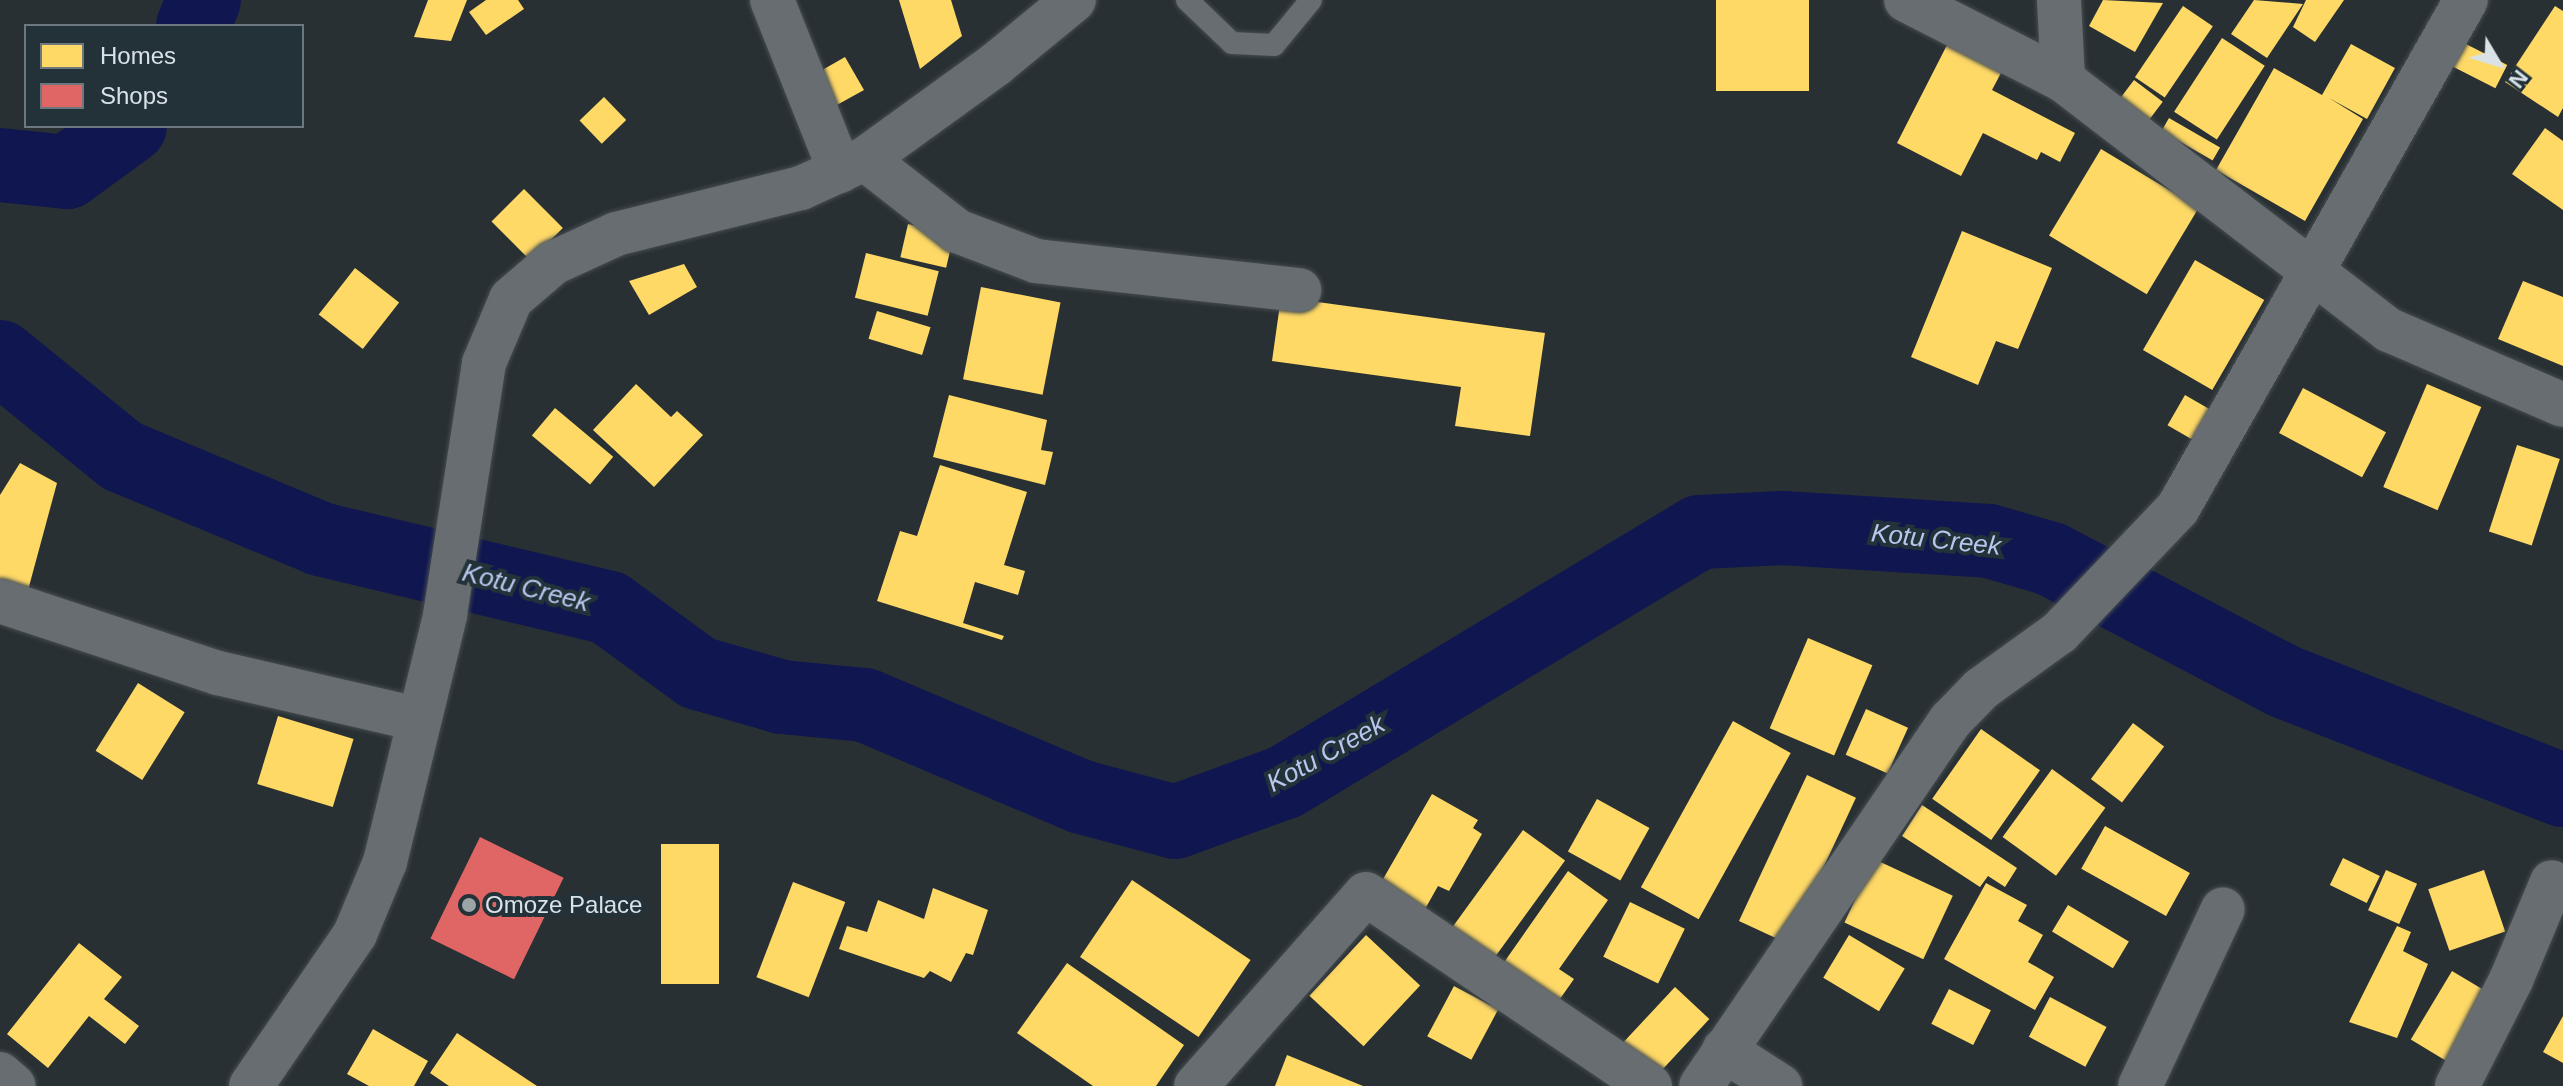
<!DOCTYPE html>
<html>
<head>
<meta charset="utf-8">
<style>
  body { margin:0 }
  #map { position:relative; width:2563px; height:1086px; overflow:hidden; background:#283033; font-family:Arial,sans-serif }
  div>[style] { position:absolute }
  .homes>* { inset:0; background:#ffd966; transform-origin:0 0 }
  .shops>* { inset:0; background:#e06666; transform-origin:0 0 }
  .river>* { height:74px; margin:-37px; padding:0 37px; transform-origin:37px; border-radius:37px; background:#0f1650 }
  .roads { filter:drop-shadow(0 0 2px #454c4f) drop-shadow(0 0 2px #454c4f) }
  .service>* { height:22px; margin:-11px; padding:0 11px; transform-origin:11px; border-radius:11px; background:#676d70 }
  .minor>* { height:44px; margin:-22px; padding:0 22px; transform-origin:22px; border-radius:22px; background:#676d70 }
  .tertiary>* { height:44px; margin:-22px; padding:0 22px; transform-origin:22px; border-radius:22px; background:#676d70 }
  .dots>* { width:22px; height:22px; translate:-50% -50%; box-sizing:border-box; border:4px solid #233238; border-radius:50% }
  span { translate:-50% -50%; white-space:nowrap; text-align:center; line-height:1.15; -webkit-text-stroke:8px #233238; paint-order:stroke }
  .poi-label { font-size:24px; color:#d9e2e6 }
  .left { translate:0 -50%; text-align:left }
  .water-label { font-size:26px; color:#b8c6ee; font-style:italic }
  .legend { position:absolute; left:24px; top:24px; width:280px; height:104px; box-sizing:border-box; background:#233238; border:2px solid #6c787e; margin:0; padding:10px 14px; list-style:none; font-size:24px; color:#d9e2e6 }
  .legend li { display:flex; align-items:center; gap:16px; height:40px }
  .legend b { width:40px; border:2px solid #6c787e }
  .north { position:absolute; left:2459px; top:24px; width:80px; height:80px; -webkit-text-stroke:6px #233238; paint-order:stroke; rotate:128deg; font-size:22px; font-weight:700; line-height:32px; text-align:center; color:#d9e2e6 }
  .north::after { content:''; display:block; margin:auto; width:28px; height:36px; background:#d9e2e6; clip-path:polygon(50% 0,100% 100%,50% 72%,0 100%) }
</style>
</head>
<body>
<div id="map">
  <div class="homes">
    <div style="clip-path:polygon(428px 0,467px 0,451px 41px,414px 37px)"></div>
    <div style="clip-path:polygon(486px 0,518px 0,524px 9px,486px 35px,469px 12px)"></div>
    <div style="clip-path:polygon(899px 0,951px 0,962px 36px,920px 69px)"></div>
    <div style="left:1716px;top:0;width:93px;height:91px"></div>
    <div style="clip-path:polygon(2103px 0,2163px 3px,2135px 52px,2089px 26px)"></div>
    <div style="clip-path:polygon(2254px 0,2303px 4px,2267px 58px,2231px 34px)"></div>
    <div style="clip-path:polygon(2306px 0,2344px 0,2315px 42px,2293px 27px)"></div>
    <div style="left:2183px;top:6px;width:36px;height:86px;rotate:34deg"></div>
    <div style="clip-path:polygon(2555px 6px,2563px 11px,2563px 108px,2558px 117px,2505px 82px)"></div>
    <div style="left:2222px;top:38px;width:51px;height:88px;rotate:33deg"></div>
    <div style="left:2460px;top:41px;width:53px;height:26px;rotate:27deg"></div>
    <div style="clip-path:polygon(1948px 43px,2002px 71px,1992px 90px,2075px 133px,2060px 162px,2041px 152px,2037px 160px,1983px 133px,1961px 176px,1897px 143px)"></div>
    <div style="clip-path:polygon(2351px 44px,2395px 68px,2367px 119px,2329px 98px,2363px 119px,2305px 221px,2216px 170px,2274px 68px,2322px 95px)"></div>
    <div style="clip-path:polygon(845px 57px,864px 90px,826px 111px,824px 69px)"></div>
    <div style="left:2134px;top:80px;width:36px;height:27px;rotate:37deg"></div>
    <div style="left:604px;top:97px;width:32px;height:34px;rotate:46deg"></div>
    <div style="left:2169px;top:118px;width:59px;height:15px;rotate:30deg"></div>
    <div style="clip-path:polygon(2545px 128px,2563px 141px,2563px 210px,2512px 174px)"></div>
    <div style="left:2101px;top:149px;width:114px;height:101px;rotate:31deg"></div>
    <div style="left:524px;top:189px;width:55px;height:46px;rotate:45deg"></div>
    <div style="left:908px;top:224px;width:47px;height:34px;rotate:13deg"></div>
    <div style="clip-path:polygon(1962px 231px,2052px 268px,2018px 349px,1996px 341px,1978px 385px,1911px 357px)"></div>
    <div style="left:866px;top:253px;width:75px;height:46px;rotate:14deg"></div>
    <div style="left:2195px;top:260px;width:80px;height:104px;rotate:30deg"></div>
    <div style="clip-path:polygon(684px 264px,697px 287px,649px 315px,629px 281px)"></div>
    <div style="left:355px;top:268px;width:56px;height:59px;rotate:38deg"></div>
    <div style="clip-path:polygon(2523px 281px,2563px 297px,2563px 366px,2498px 339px)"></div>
    <div style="left:981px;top:287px;width:81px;height:94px;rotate:11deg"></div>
    <div style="clip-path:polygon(1281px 297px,1545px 333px,1530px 436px,1455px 426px,1461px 387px,1272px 361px)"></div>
    <div style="left:877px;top:311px;width:56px;height:29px;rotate:17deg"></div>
    <div style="clip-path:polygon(636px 384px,671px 417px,677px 411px,703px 435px,654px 487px,593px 430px)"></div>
    <div style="left:2427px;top:384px;width:59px;height:112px;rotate:23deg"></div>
    <div style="left:2303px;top:388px;width:94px;height:51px;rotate:28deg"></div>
    <div style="clip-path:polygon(949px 395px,1047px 420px,1041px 450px,1053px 452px,1045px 485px,933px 457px)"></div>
    <div style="left:2185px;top:395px;width:30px;height:35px;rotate:30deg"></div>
    <div style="left:555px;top:408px;width:76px;height:36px;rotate:40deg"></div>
    <div style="left:2517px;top:445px;width:45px;height:91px;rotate:18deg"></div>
    <div style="clip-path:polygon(20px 463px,57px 483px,24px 605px,0 595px,0 495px)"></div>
    <div style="clip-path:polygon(940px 465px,1027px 492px,1004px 565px,1025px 571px,1018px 595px,975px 582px,963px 623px,1004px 636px,1002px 640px,877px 601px,900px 531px,917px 536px)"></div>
    <div style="left:1808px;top:638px;width:70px;height:98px;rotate:23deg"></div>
    <div style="left:138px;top:683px;width:55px;height:80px;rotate:32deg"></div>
    <div style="left:1866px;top:709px;width:46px;height:50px;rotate:24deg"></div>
    <div style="left:278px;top:716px;width:79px;height:71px;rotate:17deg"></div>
    <div style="left:1733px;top:721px;width:66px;height:190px;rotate:29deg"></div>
    <div style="left:2133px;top:723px;width:39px;height:70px;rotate:37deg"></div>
    <div style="left:1981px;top:729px;width:72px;height:85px;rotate:35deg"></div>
    <div style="left:2052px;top:769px;width:66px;height:84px;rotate:36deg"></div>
    <div style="left:1807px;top:775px;width:54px;height:161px;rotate:25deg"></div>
    <div style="clip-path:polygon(1432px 794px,1478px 820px,1473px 828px,1482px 834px,1449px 891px,1438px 886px,1420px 918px,1375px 893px)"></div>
    <div style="left:1597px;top:799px;width:60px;height:60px;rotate:29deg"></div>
    <div style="clip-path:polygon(1922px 805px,2017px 868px,2005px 887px,1988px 876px,1980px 887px,1902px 836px)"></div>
    <div style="left:2105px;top:826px;width:97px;height:49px;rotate:29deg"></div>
    <div style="left:1523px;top:830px;width:52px;height:135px;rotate:36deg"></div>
    <div style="left:661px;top:844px;width:58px;height:140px"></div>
    <div style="left:2343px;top:858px;width:41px;height:30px;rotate:26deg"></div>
    <div style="left:1874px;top:859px;width:87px;height:70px;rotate:25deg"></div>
    <div style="left:2386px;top:870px;width:34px;height:44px;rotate:24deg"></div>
    <div style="left:2484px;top:870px;width:65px;height:59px;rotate:71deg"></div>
    <div style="clip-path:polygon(1568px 871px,1608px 900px,1559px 969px,1574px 979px,1555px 1006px,1500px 968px)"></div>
    <div style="left:1132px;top:880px;width:143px;height:93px;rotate:34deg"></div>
    <div style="left:793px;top:882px;width:56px;height:102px;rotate:21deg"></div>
    <div style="clip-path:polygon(1986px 883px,2027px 905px,2018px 921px,2043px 935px,2028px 962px,2054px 977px,2035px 1010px,1944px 959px)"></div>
    <div style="clip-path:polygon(933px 888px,988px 910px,973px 955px,966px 953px,951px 982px,930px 971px,924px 978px,839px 949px,847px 926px,867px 932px,878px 900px,924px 919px)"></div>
    <div style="left:1630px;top:902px;width:61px;height:61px;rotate:26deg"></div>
    <div style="left:2068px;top:905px;width:71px;height:31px;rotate:31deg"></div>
    <div style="clip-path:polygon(2397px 926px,2411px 932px,2403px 951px,2428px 964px,2397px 1038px,2349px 1022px)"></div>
    <div style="left:1366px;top:935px;width:74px;height:83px;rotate:43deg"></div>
    <div style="left:1849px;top:935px;width:65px;height:50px;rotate:31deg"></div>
    <div style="clip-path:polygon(79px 943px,122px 977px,104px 999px,139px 1026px,125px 1044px,89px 1016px,48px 1068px,7px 1034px)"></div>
    <div style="clip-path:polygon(1067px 963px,1184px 1045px,1156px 1086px,1093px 1086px,1017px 1033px)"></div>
    <div style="left:2452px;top:971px;width:41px;height:80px;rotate:31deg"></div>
    <div style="left:1454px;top:986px;width:50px;height:57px;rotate:28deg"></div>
    <div style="left:1675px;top:987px;width:47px;height:76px;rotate:43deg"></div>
    <div style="left:1949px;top:989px;width:47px;height:39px;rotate:27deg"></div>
    <div style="left:2050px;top:997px;width:64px;height:45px;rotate:28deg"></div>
    <div style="clip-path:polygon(2563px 1016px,2563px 1063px,2543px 1052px)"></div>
    <div style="clip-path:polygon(373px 1029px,428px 1061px,414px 1086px,369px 1086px,347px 1074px)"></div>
    <div style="clip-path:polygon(457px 1033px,537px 1086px,449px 1086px,430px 1073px)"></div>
    <div style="clip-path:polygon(1287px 1055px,1363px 1086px,1275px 1086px)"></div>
  </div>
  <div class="shops">
    <div style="left:480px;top:837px;width:93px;height:113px;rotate:26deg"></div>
  </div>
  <div class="river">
    <div style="left:193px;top:26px;width:28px;rotate:-67deg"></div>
    <div style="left:0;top:165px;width:67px;rotate:6deg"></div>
    <div style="left:67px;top:172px;width:78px;rotate:-36.1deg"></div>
    <div style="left:0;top:357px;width:157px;rotate:39.1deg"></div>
    <div style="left:122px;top:456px;width:215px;rotate:22.7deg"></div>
    <div style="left:320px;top:539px;width:297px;rotate:13.4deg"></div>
    <div style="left:609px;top:608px;width:110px;rotate:36.1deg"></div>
    <div style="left:698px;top:673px;width:87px;rotate:15.9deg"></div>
    <div style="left:782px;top:697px;width:83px;rotate:5.5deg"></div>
    <div style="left:865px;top:705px;width:236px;rotate:23deg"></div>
    <div style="left:1082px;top:797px;width:96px;rotate:15deg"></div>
    <div style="left:1175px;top:822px;width:117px;rotate:-20deg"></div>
    <div style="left:1285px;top:782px;width:484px;rotate:-31.1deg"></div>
    <div style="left:1700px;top:532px;width:83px;rotate:-2.8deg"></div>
    <div style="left:1783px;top:528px;width:206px;rotate:3.6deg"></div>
    <div style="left:1989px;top:541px;width:65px;rotate:16.2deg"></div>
    <div style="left:2051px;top:559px;width:262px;rotate:27.7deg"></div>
    <div style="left:2283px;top:681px;width:300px;rotate:21.3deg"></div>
  </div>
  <div class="roads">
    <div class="service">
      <div style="left:1187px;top:0;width:62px;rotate:43.7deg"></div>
      <div style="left:1232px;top:43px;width:42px;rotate:2.7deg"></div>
      <div style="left:1274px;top:45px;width:58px;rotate:-50.6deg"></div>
    </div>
    <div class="minor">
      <div style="left:772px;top:0;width:184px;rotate:68.3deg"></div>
      <div style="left:1906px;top:0;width:176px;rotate:27deg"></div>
      <div style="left:2063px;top:80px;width:411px;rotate:37.5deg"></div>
      <div style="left:2389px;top:330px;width:189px;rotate:23.3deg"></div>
      <div style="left:2059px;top:0;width:80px;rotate:87.1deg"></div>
      <div style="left:865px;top:159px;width:117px;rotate:38deg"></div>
      <div style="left:957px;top:231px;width:85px;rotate:20.8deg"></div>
      <div style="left:1036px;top:261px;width:265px;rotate:6.3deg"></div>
      <div style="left:0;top:601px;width:230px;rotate:18.3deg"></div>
      <div style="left:218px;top:673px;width:205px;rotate:13deg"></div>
      <div style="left:1724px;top:1050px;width:67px;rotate:32.7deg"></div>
      <div style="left:0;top:1074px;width:18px;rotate:41deg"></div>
      <div style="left:1196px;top:1086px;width:256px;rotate:-48.5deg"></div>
      <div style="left:1366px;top:894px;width:343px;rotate:34.1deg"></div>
      <div style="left:1701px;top:1086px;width:443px;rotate:-55.7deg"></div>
      <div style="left:1951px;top:720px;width:43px;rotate:-45.9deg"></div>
      <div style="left:1981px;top:689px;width:97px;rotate:-35.8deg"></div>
      <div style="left:2060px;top:632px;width:171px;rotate:-46.4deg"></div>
      <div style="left:2178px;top:508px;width:584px;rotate:-60.45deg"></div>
      <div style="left:2140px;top:1086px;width:195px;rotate:-64.9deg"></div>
      <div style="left:2457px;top:1086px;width:119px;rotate:-63deg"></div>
      <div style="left:2511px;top:980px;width:106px;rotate:-67.3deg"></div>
    </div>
    <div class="tertiary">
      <div style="left:251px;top:1086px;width:184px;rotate:-55.6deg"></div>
      <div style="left:355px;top:934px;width:78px;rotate:-67.4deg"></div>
      <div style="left:385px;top:862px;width:254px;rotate:-76.3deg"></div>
      <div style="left:445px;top:615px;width:255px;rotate:-81.2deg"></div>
      <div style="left:484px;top:363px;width:69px;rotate:-67.1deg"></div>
      <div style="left:511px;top:299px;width:55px;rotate:-40.6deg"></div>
      <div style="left:553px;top:263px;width:69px;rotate:-24.7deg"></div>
      <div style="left:616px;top:234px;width:191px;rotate:-14deg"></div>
      <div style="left:801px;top:188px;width:70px;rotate:-24.4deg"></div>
      <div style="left:865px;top:159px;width:162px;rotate:-35.9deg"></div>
      <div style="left:996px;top:64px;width:101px;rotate:-39.4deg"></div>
    </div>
  </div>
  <div class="dots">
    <div style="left:469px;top:905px;background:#9ba4a7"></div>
  </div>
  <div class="poi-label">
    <span class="left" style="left:485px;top:905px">Omoze Palace</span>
  </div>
  <div class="water-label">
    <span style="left:1936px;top:540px;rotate:6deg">Kotu Creek</span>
    <span style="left:526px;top:588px;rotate:14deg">Kotu Creek</span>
    <span style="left:1326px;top:754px;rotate:-29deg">Kotu Creek</span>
  </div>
  <ul class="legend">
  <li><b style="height:22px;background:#ffd966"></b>Homes</li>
  <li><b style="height:22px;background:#e06666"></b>Shops</li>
  </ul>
  <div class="north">N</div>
</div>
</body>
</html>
